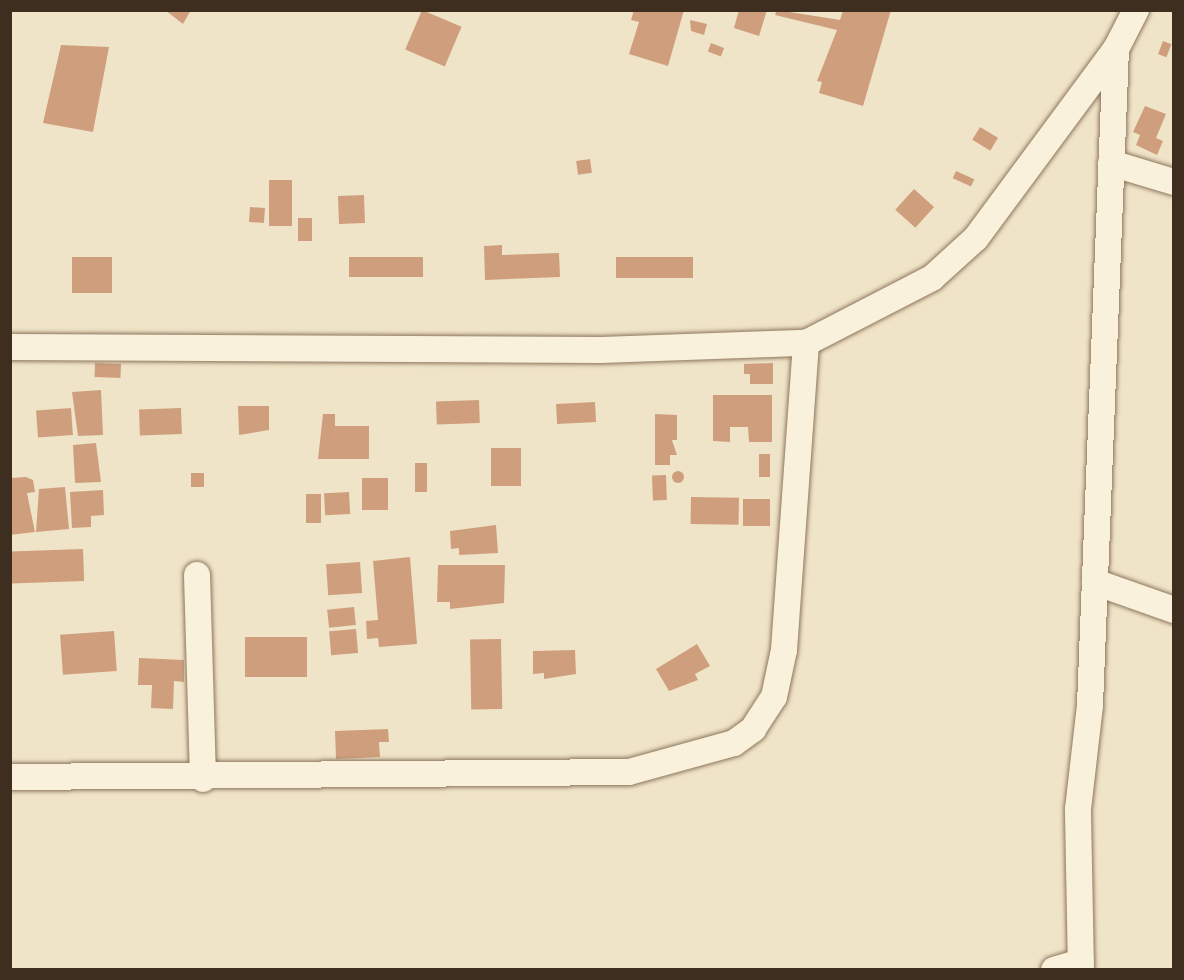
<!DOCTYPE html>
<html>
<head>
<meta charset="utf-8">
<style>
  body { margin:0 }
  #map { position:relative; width:1184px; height:980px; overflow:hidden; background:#f0e4c8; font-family:"IBM Plex Serif",serif }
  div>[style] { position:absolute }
  .building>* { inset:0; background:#cf9f7d; transform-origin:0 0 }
  .round { border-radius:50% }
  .roads { filter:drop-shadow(0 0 2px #8d765c) drop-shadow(0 0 2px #8d765c) }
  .minor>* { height:26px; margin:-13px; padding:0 13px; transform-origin:13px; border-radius:13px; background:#faf1dc }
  span { translate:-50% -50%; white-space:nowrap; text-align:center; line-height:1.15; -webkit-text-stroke:4.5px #f7eed8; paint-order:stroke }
  .frame { position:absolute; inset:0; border:12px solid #3d2e20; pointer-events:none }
</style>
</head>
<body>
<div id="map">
  <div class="building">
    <div style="clip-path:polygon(165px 10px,191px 10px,183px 24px)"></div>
    <div style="left:422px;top:10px;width:43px;height:43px;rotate:23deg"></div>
    <div style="clip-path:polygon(634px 10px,684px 10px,668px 66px,629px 54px,639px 22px,631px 20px)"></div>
    <div style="clip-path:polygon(739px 10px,767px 10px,759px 36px,734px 28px)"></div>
    <div style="clip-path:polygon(777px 10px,840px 20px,843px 10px,891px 10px,863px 106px,819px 93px,822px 82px,817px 81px,837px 30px,775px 15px)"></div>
    <div style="clip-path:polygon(690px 20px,707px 24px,704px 35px,691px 31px)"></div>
    <div style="left:1163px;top:41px;width:9px;height:14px;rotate:21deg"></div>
    <div style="left:711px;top:43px;width:14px;height:9px;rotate:21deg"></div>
    <div style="clip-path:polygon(61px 45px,109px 47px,93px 132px,43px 123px)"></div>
    <div style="clip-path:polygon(1145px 106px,1166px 114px,1156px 138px,1163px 141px,1157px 155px,1136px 145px,1140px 135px,1133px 132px)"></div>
    <div style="left:980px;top:127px;width:21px;height:15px;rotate:31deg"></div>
    <div style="left:590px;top:159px;width:14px;height:14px;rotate:82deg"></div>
    <div style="left:956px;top:171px;width:20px;height:8px;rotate:24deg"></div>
    <div style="left:269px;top:180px;width:23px;height:46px"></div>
    <div style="left:914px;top:189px;width:27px;height:28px;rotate:42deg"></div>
    <div style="left:364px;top:195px;width:28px;height:26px;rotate:88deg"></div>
    <div style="left:250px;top:207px;width:15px;height:15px;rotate:4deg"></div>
    <div style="left:298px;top:218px;width:14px;height:23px"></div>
    <div style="clip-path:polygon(502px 245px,502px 255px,559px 253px,560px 277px,485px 280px,484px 246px)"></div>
    <div style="left:112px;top:257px;width:36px;height:40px;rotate:90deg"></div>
    <div style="left:423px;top:257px;width:20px;height:74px;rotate:90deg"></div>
    <div style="left:616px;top:257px;width:77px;height:21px"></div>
    <div style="left:95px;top:363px;width:26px;height:14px;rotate:2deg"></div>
    <div style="clip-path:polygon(773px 363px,773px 384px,750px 384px,750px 374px,744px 374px,744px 364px)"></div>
    <div style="clip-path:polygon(101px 390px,103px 435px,78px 436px,72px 392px)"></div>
    <div style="clip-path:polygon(713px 395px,772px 395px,772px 442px,749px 442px,748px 427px,730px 427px,730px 442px,713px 441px)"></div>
    <div style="left:479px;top:400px;width:23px;height:43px;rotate:88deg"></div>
    <div style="left:595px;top:402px;width:20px;height:39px;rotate:87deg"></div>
    <div style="clip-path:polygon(238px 406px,269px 406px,269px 430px,239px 435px)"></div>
    <div style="left:71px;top:408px;width:27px;height:35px;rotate:86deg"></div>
    <div style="left:181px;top:408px;width:26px;height:42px;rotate:88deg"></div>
    <div style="clip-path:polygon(323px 414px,335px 414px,335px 426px,369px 426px,369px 459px,318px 459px)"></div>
    <div style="clip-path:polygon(655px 414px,677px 415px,677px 440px,672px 440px,677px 455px,670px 455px,670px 465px,655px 465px)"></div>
    <div style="clip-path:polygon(96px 443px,101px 482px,75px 483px,73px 445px)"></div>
    <div style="left:491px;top:448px;width:30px;height:38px"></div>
    <div style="left:770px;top:454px;width:23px;height:11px;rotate:90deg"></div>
    <div style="left:415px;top:463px;width:12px;height:29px"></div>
    <div class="round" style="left:672px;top:471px;width:12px;height:12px"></div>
    <div style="left:204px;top:473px;width:14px;height:13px;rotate:90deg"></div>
    <div style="left:666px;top:475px;width:25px;height:14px;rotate:88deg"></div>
    <div style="clip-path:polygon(26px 477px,33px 480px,35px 492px,27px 493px,35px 532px,10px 535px,10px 478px)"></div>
    <div style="left:362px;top:478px;width:26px;height:32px"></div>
    <div style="clip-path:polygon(65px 487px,69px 529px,36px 532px,39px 489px)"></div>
    <div style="clip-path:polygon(103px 490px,104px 515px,91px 516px,91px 527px,72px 528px,70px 492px)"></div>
    <div style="left:349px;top:492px;width:22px;height:25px;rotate:87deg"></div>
    <div style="left:306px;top:494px;width:15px;height:29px"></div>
    <div style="left:691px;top:497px;width:48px;height:27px;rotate:1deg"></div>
    <div style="left:743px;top:499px;width:27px;height:27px"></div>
    <div style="clip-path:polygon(496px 525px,498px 553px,459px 555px,459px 548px,451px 549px,450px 531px)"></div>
    <div style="left:83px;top:549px;width:32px;height:73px;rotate:88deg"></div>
    <div style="clip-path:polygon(410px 557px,417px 644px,379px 647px,378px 638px,367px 639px,366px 621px,378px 620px,373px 561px)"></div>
    <div style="left:360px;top:562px;width:31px;height:34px;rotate:86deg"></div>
    <div style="clip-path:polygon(438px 565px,505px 565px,504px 603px,450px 609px,450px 602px,437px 602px)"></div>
    <div style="left:354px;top:607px;width:18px;height:27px;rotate:84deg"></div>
    <div style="left:356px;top:629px;width:24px;height:27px;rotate:85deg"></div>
    <div style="left:114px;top:631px;width:40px;height:54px;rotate:86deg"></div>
    <div style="left:245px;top:637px;width:62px;height:40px"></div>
    <div style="left:501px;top:639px;width:70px;height:31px;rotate:89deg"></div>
    <div style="clip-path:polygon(697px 644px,710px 666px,695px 674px,698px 680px,669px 691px,656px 669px)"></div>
    <div style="clip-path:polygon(575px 650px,576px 674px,544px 679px,544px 673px,533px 674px,533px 651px)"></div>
    <div style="clip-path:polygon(139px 658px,184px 660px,184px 682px,174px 681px,173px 709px,151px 708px,152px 685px,138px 685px)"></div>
    <div style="clip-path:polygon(388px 729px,389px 742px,379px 742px,380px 757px,336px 759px,335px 731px)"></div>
  </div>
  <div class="roads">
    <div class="minor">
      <div style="left:1111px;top:163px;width:66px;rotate:16.8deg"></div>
      <div style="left:10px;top:347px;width:591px;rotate:0.29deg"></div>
      <div style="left:601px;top:350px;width:205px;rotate:-2deg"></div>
      <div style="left:806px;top:343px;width:142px;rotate:-27.3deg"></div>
      <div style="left:932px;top:278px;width:59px;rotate:-42.3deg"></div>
      <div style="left:976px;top:238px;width:235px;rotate:-53.5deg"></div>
      <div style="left:1116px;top:49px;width:44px;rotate:-62.9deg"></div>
      <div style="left:197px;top:575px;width:204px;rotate:88.3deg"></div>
      <div style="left:1095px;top:582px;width:84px;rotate:19.5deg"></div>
      <div style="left:10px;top:777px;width:619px;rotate:-0.46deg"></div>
      <div style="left:629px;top:772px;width:109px;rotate:-15.4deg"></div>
      <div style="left:734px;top:743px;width:24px;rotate:-36deg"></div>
      <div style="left:753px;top:729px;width:38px;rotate:-57deg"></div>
      <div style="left:774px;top:697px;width:48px;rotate:-78deg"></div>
      <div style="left:784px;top:650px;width:308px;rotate:-85.9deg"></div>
      <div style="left:1054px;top:970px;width:28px;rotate:-17deg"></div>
      <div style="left:1081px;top:970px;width:161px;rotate:-91.1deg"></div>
      <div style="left:1078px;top:809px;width:105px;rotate:-83.4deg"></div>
      <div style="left:1090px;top:705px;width:657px;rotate:-87.73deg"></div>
    </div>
  </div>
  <div class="frame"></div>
</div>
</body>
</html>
